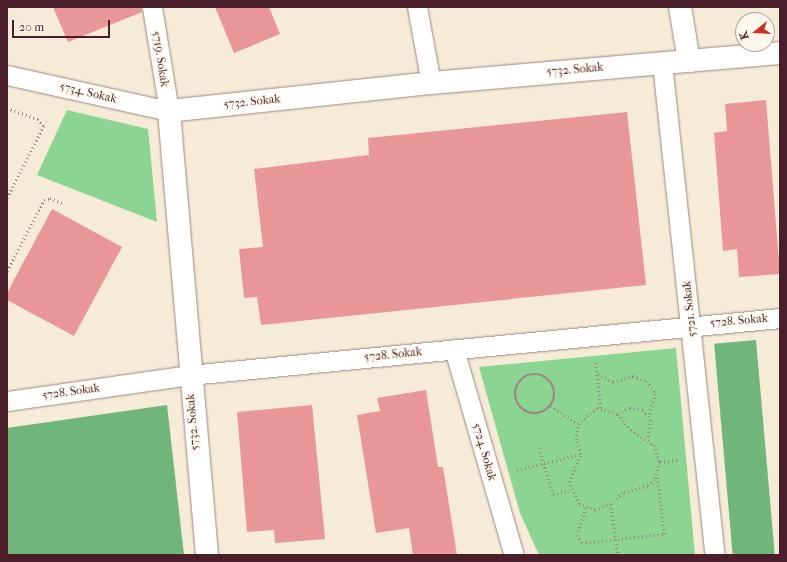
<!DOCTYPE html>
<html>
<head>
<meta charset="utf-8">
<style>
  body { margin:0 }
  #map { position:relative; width:787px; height:562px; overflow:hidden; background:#f6ebd7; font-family:"IM FELL French Canon",serif }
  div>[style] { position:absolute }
  .green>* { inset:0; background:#8bd491 }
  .forest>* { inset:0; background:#70b67b; transform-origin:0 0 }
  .building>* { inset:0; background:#e89796 }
  .path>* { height:2.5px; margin-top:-1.25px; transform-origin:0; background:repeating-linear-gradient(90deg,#a08581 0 1px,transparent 0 4px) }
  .path>.ring { margin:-1.25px; padding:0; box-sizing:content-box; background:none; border:2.5px solid #a08581; border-radius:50% }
  .roads { filter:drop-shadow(0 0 1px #a08581) drop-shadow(0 0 1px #a08581) }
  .lane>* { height:19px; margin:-9.5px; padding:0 9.5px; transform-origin:9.5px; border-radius:9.5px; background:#fff }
  .street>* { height:22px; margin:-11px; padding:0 11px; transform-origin:11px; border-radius:11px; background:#fff }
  span { translate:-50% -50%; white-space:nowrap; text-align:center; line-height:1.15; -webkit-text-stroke:3.5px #fbf7ec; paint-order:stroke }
  .street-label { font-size:12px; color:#4a1f2b }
  .frame { position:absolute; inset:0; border:8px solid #4a1f2b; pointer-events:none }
  .north { position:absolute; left:735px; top:12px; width:40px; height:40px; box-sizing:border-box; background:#fbf7ec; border:1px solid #b4a19f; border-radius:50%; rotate:252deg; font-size:11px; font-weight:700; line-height:16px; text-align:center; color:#4a1f2b }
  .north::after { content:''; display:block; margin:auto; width:14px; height:18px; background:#c8321e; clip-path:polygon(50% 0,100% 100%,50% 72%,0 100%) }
  .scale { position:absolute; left:12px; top:20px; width:98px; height:18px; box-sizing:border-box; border:2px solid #4a1f2b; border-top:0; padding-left:5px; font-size:12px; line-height:14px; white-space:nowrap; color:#4a1f2b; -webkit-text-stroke:3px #fbf7ec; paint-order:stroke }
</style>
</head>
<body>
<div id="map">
  <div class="green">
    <div style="clip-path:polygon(67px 110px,148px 129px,157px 222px,37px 175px)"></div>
    <div style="clip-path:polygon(676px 348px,695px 555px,539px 555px,520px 513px,479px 367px)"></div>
  </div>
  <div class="forest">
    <div style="left:756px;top:340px;width:216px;height:42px;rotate:85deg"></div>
    <div style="clip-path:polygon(167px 405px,184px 555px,7px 555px,7px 428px)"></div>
  </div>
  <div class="building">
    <div style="clip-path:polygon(53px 7px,141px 7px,142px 12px,68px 42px)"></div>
    <div style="clip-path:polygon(215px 7px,269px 7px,280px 34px,234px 53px)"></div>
    <div style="clip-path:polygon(766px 100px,780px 274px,739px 277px,737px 249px,723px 251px,714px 133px,727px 131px,725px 104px)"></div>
    <div style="clip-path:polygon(627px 112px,646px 285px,261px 325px,257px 297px,244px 298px,239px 249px,263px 247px,254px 169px,369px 155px,368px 138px)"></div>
    <div style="clip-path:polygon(52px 209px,122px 247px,74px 336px,7px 300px,7px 293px)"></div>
    <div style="clip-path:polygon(426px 390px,438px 467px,443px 467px,457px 555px,413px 555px,409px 528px,376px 533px,357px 415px,380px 411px,377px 398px)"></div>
    <div style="clip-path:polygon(312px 405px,325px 539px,275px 543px,274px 530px,247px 532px,237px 412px)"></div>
  </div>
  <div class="path">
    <div style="left:7px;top:108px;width:33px;rotate:20deg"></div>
    <div style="left:38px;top:119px;width:9px;rotate:49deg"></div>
    <div style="left:44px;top:126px;width:82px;rotate:116.9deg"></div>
    <div style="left:7px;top:271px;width:80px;rotate:-62.5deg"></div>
    <div style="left:44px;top:200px;width:6px;rotate:-18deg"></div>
    <div style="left:50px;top:198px;width:13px;rotate:23deg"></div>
    <div style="left:596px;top:363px;width:45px;rotate:83.7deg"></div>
    <div style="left:598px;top:374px;width:17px;rotate:28deg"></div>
    <div style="left:613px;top:382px;width:21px;rotate:-17deg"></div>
    <div style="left:633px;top:376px;width:15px;rotate:20deg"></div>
    <div style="left:647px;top:381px;width:16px;rotate:55deg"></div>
    <div style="left:656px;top:394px;width:22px;rotate:108deg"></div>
    <div class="ring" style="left:515px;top:374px;width:37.5px;height:37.5px"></div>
    <div style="left:551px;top:406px;width:32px;rotate:34deg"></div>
    <div style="left:597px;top:408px;width:22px;rotate:16deg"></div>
    <div style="left:618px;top:414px;width:21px;rotate:51deg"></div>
    <div style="left:631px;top:430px;width:27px;rotate:33deg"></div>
    <div style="left:654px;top:445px;width:18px;rotate:71deg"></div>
    <div style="left:660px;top:462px;width:19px;rotate:106deg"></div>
    <div style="left:655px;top:480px;width:9px;rotate:139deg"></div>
    <div style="left:648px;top:486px;width:26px;rotate:164deg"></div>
    <div style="left:623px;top:493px;width:16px;rotate:137deg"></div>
    <div style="left:611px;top:504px;width:17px;rotate:159deg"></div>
    <div style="left:595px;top:510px;width:17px;rotate:-159deg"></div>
    <div style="left:579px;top:504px;width:24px;rotate:-114deg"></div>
    <div style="left:569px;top:482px;width:30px;rotate:-67deg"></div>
    <div style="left:581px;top:454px;width:15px;rotate:-110deg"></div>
    <div style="left:576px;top:440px;width:16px;rotate:-83deg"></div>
    <div style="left:578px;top:424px;width:25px;rotate:-40deg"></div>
    <div style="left:618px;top:414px;width:14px;rotate:-30deg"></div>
    <div style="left:630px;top:407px;width:13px;rotate:13deg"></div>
    <div style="left:643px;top:410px;width:13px;rotate:51deg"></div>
    <div style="left:651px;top:420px;width:19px;rotate:99deg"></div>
    <div style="left:539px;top:448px;width:48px;rotate:73.1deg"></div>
    <div style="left:553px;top:494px;width:17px;rotate:-13deg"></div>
    <div style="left:660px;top:462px;width:18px;rotate:-6deg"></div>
    <div style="left:517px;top:470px;width:66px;rotate:-14deg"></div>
    <div style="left:611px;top:504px;width:51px;rotate:82.2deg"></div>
    <div style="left:586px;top:508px;width:28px;rotate:108deg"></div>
    <div style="left:577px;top:535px;width:9px;rotate:58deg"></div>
    <div style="left:582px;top:543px;width:82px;rotate:-6.3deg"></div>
    <div style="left:664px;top:534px;width:59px;rotate:-96.8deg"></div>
  </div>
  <div class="roads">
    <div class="lane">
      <div style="left:417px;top:7px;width:77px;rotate:79.6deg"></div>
      <div style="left:662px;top:63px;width:495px;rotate:83.9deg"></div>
      <div style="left:7px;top:75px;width:166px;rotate:12.5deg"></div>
      <div style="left:169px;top:111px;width:105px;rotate:-99.3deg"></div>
      <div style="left:454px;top:349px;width:215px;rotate:73.8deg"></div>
      <div style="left:7px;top:401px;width:184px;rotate:-8.1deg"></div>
      <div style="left:189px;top:375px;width:594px;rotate:-5.51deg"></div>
    </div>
    <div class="street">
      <div style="left:680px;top:7px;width:55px;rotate:80.5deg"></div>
      <div style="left:207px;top:555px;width:446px;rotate:-94.9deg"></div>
      <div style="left:169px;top:111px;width:263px;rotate:-6.1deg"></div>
      <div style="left:431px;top:83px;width:350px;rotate:-4.9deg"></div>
    </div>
  </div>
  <div class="street-label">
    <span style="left:160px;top:59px;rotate:81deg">5719. Sokak</span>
    <span style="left:575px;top:70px;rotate:-5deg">5732. Sokak</span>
    <span style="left:88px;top:93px;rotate:13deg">5734. Sokak</span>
    <span style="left:252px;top:102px;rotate:-6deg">5732. Sokak</span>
    <span style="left:690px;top:309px;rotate:-96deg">5721. Sokak</span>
    <span style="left:739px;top:321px;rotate:-5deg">5728. Sokak</span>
    <span style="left:393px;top:355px;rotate:-6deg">5728. Sokak</span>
    <span style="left:71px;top:392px;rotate:-8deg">5728. Sokak</span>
    <span style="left:193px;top:422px;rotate:-95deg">5732. Sokak</span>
    <span style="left:484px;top:452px;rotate:74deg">5724. Sokak</span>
  </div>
  <div class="frame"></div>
  <div class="north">K</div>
  <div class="scale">20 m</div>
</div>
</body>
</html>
